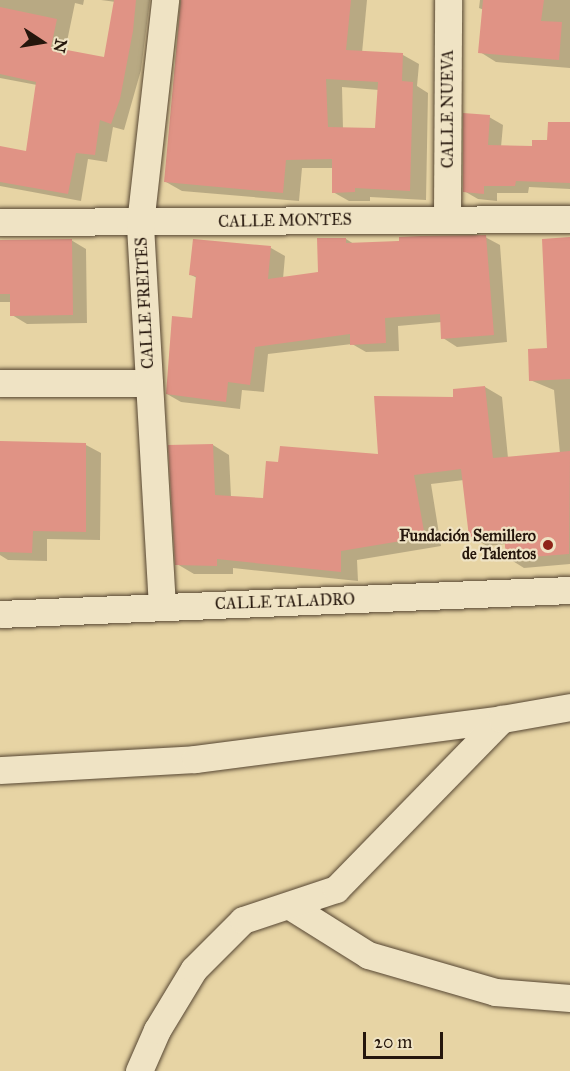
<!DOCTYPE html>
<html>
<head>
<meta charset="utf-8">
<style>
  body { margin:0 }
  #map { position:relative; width:570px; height:1071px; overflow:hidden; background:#e7d4a4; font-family:"IM FELL Great Primer",serif }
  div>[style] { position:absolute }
  .shadow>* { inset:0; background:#0003 }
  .building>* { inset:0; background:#e09385 }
  .roads { filter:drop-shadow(0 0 2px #564632) drop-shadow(0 0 2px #564632) }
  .minor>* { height:27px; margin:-13.5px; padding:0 13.5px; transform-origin:13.5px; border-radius:13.5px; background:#efe3c4 }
  .dots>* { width:16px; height:16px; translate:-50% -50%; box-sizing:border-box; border:3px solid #efe3c4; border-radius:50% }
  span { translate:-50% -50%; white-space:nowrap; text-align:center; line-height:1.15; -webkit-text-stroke:4.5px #efe3c4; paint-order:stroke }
  .street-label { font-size:16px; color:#25160c }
  .poi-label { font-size:16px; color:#25160c; font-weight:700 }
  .right { translate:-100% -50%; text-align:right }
  .north { position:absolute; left:12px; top:12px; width:60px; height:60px; -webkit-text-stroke:4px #efe3c4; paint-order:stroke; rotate:102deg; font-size:16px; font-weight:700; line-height:24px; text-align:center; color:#25160c }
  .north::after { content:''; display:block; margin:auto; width:21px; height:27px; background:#25160c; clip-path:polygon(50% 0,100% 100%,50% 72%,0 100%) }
  .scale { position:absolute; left:363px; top:1032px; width:80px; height:27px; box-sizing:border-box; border:3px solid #25160c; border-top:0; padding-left:8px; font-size:18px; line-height:21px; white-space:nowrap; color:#25160c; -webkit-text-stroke:4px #efe3c4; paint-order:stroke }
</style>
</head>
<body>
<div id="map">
  <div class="shadow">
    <div style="clip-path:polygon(0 0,84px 0,83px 5px,75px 3px,65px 51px,105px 59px,116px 2px,101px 0,150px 0,141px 70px,124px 130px,113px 127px,107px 162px,88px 159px,81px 201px,0 186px,0 147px,27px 152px,37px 85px,0 78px)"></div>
    <div style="clip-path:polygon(evenodd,180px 0,367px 0,362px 53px,403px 55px,419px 64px,417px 86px,428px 93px,426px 200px,370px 197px,370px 201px,349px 201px,333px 192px,333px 168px,302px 168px,299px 201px,182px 191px,166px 182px,180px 0,342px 87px,379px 90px,376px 129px,343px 129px,342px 87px)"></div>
    <div style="clip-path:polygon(480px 0,570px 0,570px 68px,496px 62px,480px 52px,484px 10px,479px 8px)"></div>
    <div style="clip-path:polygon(489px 117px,503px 125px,501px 147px,533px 147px,549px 142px,570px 124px,570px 189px,529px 187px,528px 193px,497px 193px,497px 201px,478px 199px,464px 191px)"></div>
    <div style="clip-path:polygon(485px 237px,500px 245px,507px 342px,457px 347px,443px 338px,442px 322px,398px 326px,399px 351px,366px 352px,352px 344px,268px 354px,264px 392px,242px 390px,240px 409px,181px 402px,167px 394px,193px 320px,197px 278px,191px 275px,271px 248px,285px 256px,283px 279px,320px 273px,346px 239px,354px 244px)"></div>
    <div style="clip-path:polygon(570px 239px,570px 564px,524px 568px,508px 558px,506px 544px,487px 546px,470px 536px,464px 480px,431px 484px,441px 546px,357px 560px,358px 581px,233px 568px,233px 574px,194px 574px,177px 564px,213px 445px,229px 455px,231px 497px,264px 500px,280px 463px,379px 455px,455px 399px,485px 387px,502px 397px,508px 458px,560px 454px,554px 390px,530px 380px,548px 350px)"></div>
    <div style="clip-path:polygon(71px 240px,86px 249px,87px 323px,27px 324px,12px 315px,12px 302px,0 302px,0 242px)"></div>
    <div style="clip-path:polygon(0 443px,86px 445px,101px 453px,100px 540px,47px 539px,47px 561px,8px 560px,0 555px)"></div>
  </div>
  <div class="building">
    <div style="clip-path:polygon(114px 0,136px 0,133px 31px,120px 99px,111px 124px,100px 120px,95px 155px,76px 153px,68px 194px,0 182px,0 146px,26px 151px,36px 82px,0 74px,0 7px,57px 19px,51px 47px,104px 57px)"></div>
    <div style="clip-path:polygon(evenodd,181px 0,351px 0,346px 50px,403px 53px,402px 81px,413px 82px,410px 191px,355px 188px,355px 192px,332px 193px,332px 159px,286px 160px,283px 193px,164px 182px,181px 0,326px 79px,378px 82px,375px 128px,328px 127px,326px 79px)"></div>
    <div style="clip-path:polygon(483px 0,544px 0,541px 21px,562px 22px,559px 60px,478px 53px)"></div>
    <div style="clip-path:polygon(463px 113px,490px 115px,488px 145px,532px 146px,532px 140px,547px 140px,548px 122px,570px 122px,570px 183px,516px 181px,515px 186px,484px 186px,484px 194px,463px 192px)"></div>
    <div style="clip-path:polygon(486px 235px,494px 335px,441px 339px,440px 314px,385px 318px,386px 343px,350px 345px,350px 334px,255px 347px,250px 385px,228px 382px,226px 402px,166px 394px,172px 316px,192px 318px,196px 276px,189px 275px,193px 239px,271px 246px,268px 279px,318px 272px,317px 238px,346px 238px,346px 243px,399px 241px,399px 237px,421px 236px)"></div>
    <div style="clip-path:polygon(570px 237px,570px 379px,529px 381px,528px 349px,547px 348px,542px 239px)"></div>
    <div style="clip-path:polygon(72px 239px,73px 315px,10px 316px,10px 294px,0 294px,0 240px)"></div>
    <div style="clip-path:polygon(485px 386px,493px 458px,570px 451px,569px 554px,506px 559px,504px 533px,469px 537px,461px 469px,414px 475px,425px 537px,341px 551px,341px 572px,217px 559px,217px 566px,175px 565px,168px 445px,213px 444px,215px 495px,263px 498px,266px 461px,278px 462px,280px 446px,378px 454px,374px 396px,453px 397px,453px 389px)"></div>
    <div style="clip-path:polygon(0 441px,86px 443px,86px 532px,33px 531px,32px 553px,0 552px)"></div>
  </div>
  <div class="roads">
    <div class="minor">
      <div style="left:447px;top:219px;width:219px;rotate:-89.7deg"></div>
      <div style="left:0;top:222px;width:570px;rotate:-0.3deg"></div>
      <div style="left:0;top:383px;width:149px"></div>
      <div style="left:162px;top:607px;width:384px;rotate:-93.3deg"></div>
      <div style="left:140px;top:224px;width:225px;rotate:-83.6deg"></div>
      <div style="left:0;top:614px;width:571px;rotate:-2.41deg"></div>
      <div style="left:0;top:770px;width:195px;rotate:-3.2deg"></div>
      <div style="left:195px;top:759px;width:310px;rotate:-7.4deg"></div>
      <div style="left:290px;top:906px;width:92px;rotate:32.1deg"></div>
      <div style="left:368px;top:955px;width:132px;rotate:16.2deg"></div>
      <div style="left:495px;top:992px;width:75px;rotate:4.6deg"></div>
      <div style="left:139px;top:1071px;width:45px;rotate:-66.3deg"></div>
      <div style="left:157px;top:1030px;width:71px;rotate:-58.8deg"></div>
      <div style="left:194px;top:969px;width:69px;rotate:-45deg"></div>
      <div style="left:243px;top:920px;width:98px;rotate:-18.4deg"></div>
      <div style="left:336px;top:889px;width:238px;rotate:-45.7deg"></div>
      <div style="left:502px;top:719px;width:69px;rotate:-10deg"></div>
    </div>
  </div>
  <div class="dots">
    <div style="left:548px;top:545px;background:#8f2418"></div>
  </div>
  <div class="street-label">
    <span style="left:448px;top:109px;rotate:-90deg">CALLE NUEVA</span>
    <span style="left:285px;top:221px;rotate:-1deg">CALLE MONTES</span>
    <span style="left:145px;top:303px;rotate:-93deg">CALLE FREITES</span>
    <span style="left:285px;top:602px;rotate:-2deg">CALLE TALADRO</span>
  </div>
  <div class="poi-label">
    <span class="right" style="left:536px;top:545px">Fundación Semillero<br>de Talentos</span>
  </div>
  <div class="north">N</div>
  <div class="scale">20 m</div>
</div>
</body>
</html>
